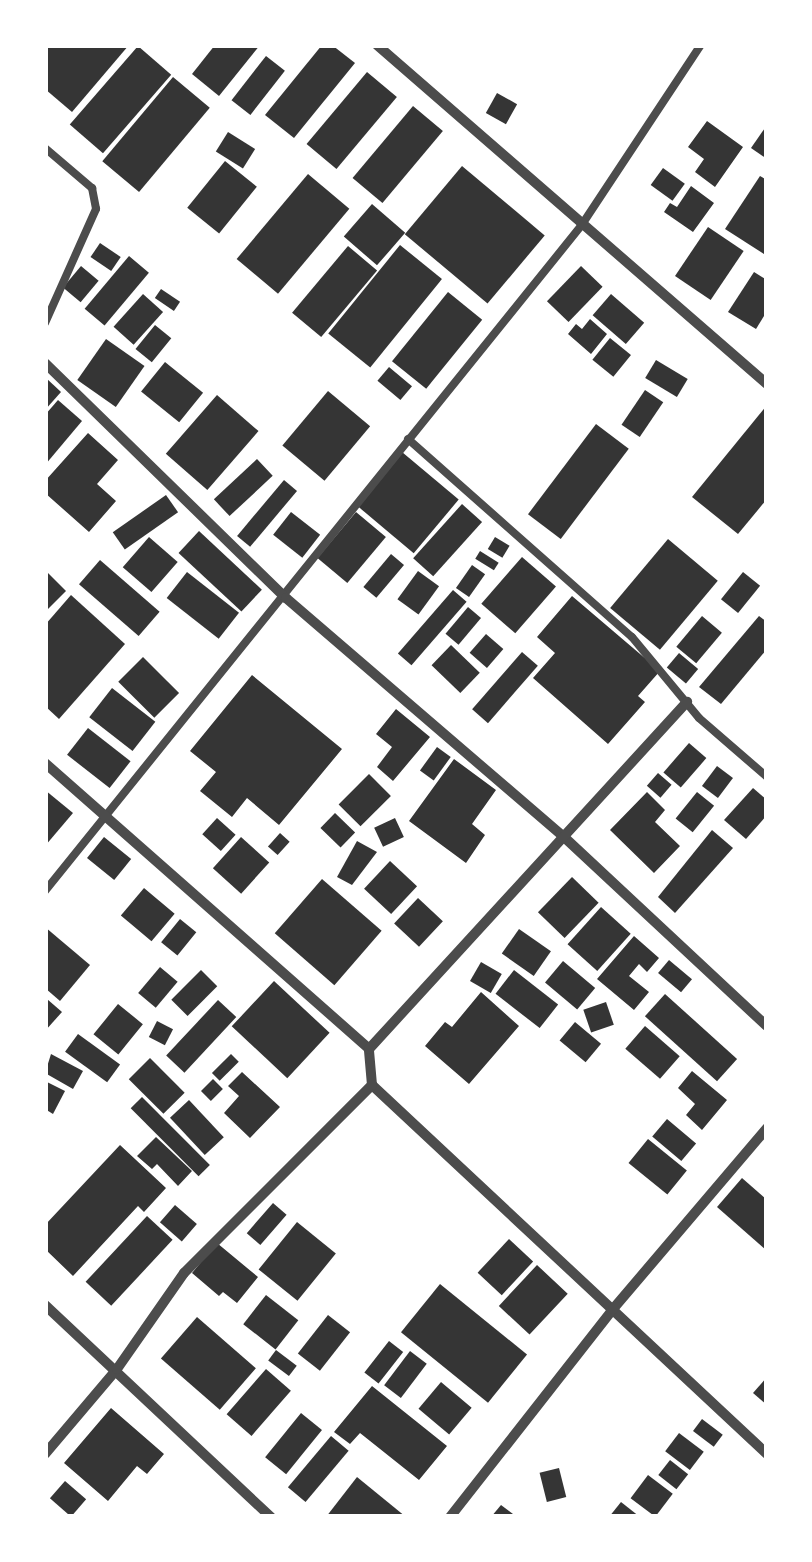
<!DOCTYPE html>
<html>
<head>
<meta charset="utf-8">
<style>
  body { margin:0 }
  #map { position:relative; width:812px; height:1562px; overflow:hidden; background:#fff; font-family:Cabin,sans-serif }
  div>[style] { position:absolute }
  .building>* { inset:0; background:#353535; transform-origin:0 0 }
  .service>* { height:8px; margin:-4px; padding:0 4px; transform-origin:4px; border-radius:4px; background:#4c4c4c }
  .minor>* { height:10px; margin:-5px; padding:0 5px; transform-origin:5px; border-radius:5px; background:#4c4c4c }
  span { translate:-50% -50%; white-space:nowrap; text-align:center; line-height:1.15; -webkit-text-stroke:8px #fff; paint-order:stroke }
  .frame { position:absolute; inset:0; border:48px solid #fff; pointer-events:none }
</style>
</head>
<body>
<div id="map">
  <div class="building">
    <div style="clip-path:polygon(45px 45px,129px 45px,72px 112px,45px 89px)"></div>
    <div style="clip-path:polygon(215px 45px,260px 45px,219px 96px,192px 74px)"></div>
    <div style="clip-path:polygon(322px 45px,332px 45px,355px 63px,294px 138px,265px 115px)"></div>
    <div style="left:138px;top:46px;width:44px;height:104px;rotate:41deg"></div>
    <div style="left:266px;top:56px;width:24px;height:56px;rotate:38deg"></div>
    <div style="left:367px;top:72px;width:39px;height:94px;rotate:40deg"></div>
    <div style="left:173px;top:77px;width:48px;height:110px;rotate:40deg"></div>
    <div style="left:497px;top:93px;width:23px;height:23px;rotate:29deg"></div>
    <div style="left:413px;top:106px;width:39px;height:94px;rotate:40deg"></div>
    <div style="clip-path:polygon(707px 121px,743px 147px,715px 187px,695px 172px,704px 159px,688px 147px)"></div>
    <div style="clip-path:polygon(767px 125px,767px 159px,751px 148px)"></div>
    <div style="left:228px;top:132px;width:32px;height:23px;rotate:32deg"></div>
    <div style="left:225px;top:161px;width:41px;height:60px;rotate:39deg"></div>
    <div style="left:462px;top:166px;width:108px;height:89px;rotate:40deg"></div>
    <div style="left:663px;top:168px;width:27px;height:21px;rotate:36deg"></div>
    <div style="left:308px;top:174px;width:54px;height:111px;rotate:40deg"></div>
    <div style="clip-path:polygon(760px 176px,767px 180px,767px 256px,725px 229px)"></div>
    <div style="clip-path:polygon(691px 186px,714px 203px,693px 232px,664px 212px,670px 203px,677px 207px)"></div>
    <div style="left:372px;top:204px;width:44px;height:43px;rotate:41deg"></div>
    <div style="left:708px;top:227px;width:43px;height:59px;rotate:34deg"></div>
    <div style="left:100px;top:243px;width:25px;height:17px;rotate:34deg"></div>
    <div style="left:400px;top:245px;width:54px;height:114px;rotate:39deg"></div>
    <div style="left:348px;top:246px;width:38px;height:87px;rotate:40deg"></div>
    <div style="left:129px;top:256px;width:26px;height:69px;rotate:40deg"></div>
    <div style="left:81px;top:266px;width:23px;height:28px;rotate:40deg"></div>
    <div style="left:581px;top:266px;width:30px;height:49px;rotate:44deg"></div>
    <div style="clip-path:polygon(754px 272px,767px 280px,767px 311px,756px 329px,728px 312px)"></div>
    <div style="left:161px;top:289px;width:23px;height:11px;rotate:34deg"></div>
    <div style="left:448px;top:292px;width:44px;height:89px;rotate:39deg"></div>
    <div style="left:143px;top:294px;width:27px;height:44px;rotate:42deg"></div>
    <div style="left:611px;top:294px;width:44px;height:28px;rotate:41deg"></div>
    <div style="clip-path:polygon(590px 319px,607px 334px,591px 354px,568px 334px,576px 324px,582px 329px)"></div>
    <div style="left:155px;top:325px;width:21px;height:31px;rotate:39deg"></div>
    <div style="left:610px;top:338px;width:27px;height:28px;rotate:39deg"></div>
    <div style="left:106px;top:339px;width:47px;height:50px;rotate:35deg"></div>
    <div style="left:656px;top:360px;width:37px;height:21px;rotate:31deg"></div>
    <div style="left:165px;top:362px;width:49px;height:38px;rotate:39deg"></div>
    <div style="left:389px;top:367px;width:30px;height:18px;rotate:40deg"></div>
    <div style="clip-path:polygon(45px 377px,61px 392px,45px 410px)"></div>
    <div style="left:645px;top:390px;width:22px;height:42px;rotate:34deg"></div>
    <div style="left:328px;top:391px;width:55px;height:71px;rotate:40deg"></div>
    <div style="left:217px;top:395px;width:55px;height:78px;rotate:41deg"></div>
    <div style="clip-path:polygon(58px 400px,82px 421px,45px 465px,45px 415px)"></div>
    <div style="clip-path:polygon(767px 405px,767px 499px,738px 534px,692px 497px)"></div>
    <div style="left:596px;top:424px;width:41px;height:113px;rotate:37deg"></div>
    <div style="clip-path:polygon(88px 433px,118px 460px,97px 484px,116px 501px,89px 532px,45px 493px,45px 481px)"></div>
    <div style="left:402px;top:452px;width:74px;height:70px;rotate:40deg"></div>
    <div style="left:257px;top:459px;width:23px;height:59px;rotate:47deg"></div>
    <div style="left:284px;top:480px;width:17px;height:73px;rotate:40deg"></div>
    <div style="left:166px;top:495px;width:21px;height:65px;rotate:55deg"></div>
    <div style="left:462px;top:504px;width:27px;height:73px;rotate:42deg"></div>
    <div style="left:291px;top:512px;width:37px;height:29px;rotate:38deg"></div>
    <div style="left:356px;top:512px;width:39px;height:60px;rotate:40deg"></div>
    <div style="left:199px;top:531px;width:86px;height:30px;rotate:43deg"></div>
    <div style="left:149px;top:537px;width:38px;height:40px;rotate:41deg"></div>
    <div style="left:495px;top:537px;width:17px;height:14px;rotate:31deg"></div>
    <div style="left:668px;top:539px;width:65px;height:90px;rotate:40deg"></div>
    <div style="left:480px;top:551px;width:22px;height:9px;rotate:32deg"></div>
    <div style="left:391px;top:554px;width:17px;height:43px;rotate:40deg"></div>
    <div style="left:522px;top:557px;width:45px;height:62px;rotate:41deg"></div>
    <div style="left:100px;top:560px;width:79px;height:32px;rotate:41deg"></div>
    <div style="left:472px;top:565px;width:16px;height:28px;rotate:35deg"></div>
    <div style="clip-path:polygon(45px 570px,66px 591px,45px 612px)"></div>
    <div style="left:418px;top:571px;width:26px;height:35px;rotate:36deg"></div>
    <div style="left:187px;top:572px;width:66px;height:33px;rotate:38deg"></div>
    <div style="left:743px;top:572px;width:22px;height:35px;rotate:39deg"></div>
    <div style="left:453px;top:590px;width:18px;height:84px;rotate:41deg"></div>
    <div style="clip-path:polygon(71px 595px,125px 644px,59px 719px,45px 706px,45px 625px)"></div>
    <div style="clip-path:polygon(572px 596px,660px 671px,638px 696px,645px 702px,608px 744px,533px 678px,555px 653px,537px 637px)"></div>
    <div style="left:468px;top:607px;width:17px;height:35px;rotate:40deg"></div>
    <div style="left:702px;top:616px;width:26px;height:40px;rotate:40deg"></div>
    <div style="clip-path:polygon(759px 616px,767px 622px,767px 649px,721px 704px,699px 687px)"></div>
    <div style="left:486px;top:634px;width:23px;height:25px;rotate:41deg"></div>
    <div style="left:451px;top:645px;width:40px;height:28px;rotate:44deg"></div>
    <div style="left:522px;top:652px;width:21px;height:76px;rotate:41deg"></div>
    <div style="left:679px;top:653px;width:25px;height:19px;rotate:40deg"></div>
    <div style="left:143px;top:657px;width:51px;height:35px;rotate:45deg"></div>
    <div style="clip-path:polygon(252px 675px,342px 749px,279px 825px,247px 798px,232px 817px,200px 791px,216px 772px,190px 751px)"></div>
    <div style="left:112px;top:688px;width:55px;height:37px;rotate:38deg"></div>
    <div style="clip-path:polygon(396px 709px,430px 737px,393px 781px,377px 767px,392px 747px,376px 734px)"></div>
    <div style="left:88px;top:728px;width:54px;height:34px;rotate:38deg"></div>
    <div style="left:689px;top:743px;width:23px;height:39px;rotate:41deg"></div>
    <div style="left:437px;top:747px;width:17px;height:29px;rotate:36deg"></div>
    <div style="clip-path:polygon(454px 759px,496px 790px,472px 824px,485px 835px,466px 863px,409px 821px)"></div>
    <div style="left:717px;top:766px;width:20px;height:25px;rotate:37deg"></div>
    <div style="left:658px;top:773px;width:18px;height:17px;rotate:41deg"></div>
    <div style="left:369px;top:774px;width:31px;height:43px;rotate:45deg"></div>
    <div style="clip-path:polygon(753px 788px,767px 800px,767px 815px,746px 839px,724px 820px)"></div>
    <div style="clip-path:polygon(45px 790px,73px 813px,45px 846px)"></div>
    <div style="clip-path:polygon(647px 792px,665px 810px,655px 822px,680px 846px,654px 873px,610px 830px)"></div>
    <div style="left:697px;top:792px;width:22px;height:34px;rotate:39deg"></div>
    <div style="left:335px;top:813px;width:28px;height:21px;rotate:44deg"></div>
    <div style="left:217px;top:818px;width:25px;height:22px;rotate:42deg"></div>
    <div style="left:395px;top:818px;width:21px;height:23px;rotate:65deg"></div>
    <div style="clip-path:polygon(712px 830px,733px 848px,675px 913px,658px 897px)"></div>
    <div style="left:280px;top:833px;width:13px;height:18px;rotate:42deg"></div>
    <div style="left:104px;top:837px;width:35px;height:27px;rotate:39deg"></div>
    <div style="left:241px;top:837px;width:38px;height:42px;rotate:42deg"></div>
    <div style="clip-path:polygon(357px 841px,377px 852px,352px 885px,337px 877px)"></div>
    <div style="left:390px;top:861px;width:37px;height:38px;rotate:43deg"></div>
    <div style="left:572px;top:877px;width:37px;height:49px;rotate:44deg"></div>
    <div style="left:322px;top:879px;width:79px;height:72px;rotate:41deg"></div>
    <div style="left:144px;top:888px;width:40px;height:36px;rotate:40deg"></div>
    <div style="left:418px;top:898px;width:34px;height:35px;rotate:43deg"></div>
    <div style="left:601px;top:907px;width:40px;height:50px;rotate:42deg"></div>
    <div style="left:180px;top:919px;width:21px;height:30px;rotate:39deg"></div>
    <div style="clip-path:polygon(45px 927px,90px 965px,60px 1001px,45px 988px)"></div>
    <div style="left:519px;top:929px;width:39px;height:30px;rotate:35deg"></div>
    <div style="clip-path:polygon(634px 936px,659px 958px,647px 972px,639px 964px,629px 976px,649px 992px,634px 1010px,597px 979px)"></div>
    <div style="left:669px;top:960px;width:30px;height:17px;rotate:40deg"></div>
    <div style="left:563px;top:961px;width:42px;height:28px;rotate:40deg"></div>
    <div style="left:481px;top:962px;width:24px;height:22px;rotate:30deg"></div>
    <div style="left:160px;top:967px;width:23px;height:34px;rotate:40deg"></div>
    <div style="left:201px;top:970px;width:23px;height:42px;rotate:45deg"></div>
    <div style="left:514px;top:970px;width:56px;height:30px;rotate:38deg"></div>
    <div style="left:274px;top:981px;width:76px;height:62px;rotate:43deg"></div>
    <div style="clip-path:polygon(481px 992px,519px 1026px,469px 1084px,425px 1046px,445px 1022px,452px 1027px)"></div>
    <div style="left:665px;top:994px;width:97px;height:30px;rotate:42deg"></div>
    <div style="clip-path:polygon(47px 999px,62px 1012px,45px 1031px,45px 1001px)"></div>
    <div style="left:218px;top:1000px;width:25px;height:76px;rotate:43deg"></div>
    <div style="left:606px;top:1002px;width:24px;height:24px;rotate:71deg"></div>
    <div style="left:118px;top:1004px;width:32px;height:39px;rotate:39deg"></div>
    <div style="left:157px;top:1021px;width:18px;height:18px;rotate:27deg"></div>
    <div style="left:575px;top:1022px;width:34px;height:24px;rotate:40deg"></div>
    <div style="left:645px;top:1026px;width:46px;height:30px;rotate:41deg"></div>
    <div style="left:78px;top:1034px;width:52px;height:22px;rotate:36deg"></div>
    <div style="clip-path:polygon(51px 1054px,83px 1071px,73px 1089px,45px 1073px)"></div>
    <div style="left:231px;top:1054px;width:11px;height:27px;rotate:45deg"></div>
    <div style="left:150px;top:1058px;width:49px;height:30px;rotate:45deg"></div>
    <div style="clip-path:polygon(692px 1071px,727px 1100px,702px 1130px,686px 1115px,695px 1104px,678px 1088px)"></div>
    <div style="clip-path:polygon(242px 1072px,280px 1107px,250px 1138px,224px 1113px,239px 1096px,228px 1086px)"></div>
    <div style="left:213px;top:1079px;width:14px;height:17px;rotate:45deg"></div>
    <div style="clip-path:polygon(45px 1081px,65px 1091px,53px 1114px,45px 1109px)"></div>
    <div style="left:142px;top:1097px;width:96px;height:16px;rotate:45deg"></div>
    <div style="left:189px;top:1100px;width:51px;height:26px;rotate:47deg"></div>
    <div style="left:667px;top:1119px;width:38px;height:23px;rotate:40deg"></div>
    <div style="clip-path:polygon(156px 1137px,192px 1171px,178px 1186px,157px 1164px,152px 1169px,137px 1156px)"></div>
    <div style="left:648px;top:1139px;width:50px;height:31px;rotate:39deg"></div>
    <div style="clip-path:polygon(120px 1145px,166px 1188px,144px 1212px,138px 1206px,73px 1276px,45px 1249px,45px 1225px)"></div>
    <div style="clip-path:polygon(742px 1178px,767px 1200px,767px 1251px,717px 1207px)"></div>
    <div style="left:273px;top:1203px;width:18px;height:40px;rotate:41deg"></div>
    <div style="left:175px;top:1205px;width:29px;height:23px;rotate:41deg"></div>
    <div style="left:147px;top:1216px;width:35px;height:90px;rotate:43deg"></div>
    <div style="left:297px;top:1222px;width:50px;height:61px;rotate:39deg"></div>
    <div style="left:509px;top:1239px;width:33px;height:46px;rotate:43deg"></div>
    <div style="clip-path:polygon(217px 1243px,258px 1277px,237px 1303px,223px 1292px,219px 1296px,192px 1273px)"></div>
    <div style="left:537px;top:1265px;width:42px;height:56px;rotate:43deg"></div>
    <div style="left:440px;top:1284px;width:112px;height:62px;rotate:39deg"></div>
    <div style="left:266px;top:1295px;width:41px;height:37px;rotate:38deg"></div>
    <div style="left:328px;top:1315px;width:28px;height:49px;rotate:38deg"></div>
    <div style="left:197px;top:1317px;width:78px;height:55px;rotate:41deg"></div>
    <div style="left:389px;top:1341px;width:18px;height:40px;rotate:38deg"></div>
    <div style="left:276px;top:1350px;width:26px;height:13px;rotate:37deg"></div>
    <div style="left:410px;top:1351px;width:21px;height:43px;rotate:37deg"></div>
    <div style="left:266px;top:1369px;width:33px;height:60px;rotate:41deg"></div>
    <div style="clip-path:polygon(767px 1377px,767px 1405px,753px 1393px)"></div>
    <div style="left:441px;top:1382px;width:40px;height:35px;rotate:40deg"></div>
    <div style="clip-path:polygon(372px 1386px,447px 1446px,419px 1480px,360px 1433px,350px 1444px,334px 1432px)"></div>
    <div style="clip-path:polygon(111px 1408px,164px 1454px,147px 1474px,137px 1466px,108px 1501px,64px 1463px)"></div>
    <div style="left:301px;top:1413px;width:27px;height:57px;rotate:39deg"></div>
    <div style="left:702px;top:1419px;width:26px;height:15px;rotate:37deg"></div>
    <div style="left:679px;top:1433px;width:31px;height:23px;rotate:37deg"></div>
    <div style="left:331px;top:1436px;width:23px;height:67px;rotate:40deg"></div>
    <div style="left:670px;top:1460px;width:23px;height:19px;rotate:38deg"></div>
    <div style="left:559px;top:1468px;width:30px;height:20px;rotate:76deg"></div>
    <div style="left:648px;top:1475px;width:31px;height:29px;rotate:37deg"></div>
    <div style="clip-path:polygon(357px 1477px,406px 1517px,326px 1517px)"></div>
    <div style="left:65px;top:1481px;width:28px;height:23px;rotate:41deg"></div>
    <div style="clip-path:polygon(621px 1502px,640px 1517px,609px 1517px)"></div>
    <div style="clip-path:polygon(501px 1505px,517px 1517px,491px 1517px)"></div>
  </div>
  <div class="service">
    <div style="left:45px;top:148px;width:62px;rotate:40.4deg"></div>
    <div style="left:92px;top:188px;width:21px;rotate:79deg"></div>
    <div style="left:96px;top:209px;width:125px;rotate:114.1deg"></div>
    <div style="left:408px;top:439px;width:299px;rotate:41.5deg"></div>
    <div style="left:632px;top:637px;width:105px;rotate:50.4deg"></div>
    <div style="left:699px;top:718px;width:90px;rotate:40.9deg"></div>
    <div style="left:45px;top:891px;width:854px;rotate:-51.13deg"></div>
    <div style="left:581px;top:226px;width:217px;rotate:-56.5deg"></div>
  </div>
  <div class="minor">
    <div style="left:377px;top:45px;width:517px;rotate:41deg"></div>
    <div style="left:45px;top:363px;width:337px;rotate:44.3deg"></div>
    <div style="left:286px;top:598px;width:367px;rotate:40.7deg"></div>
    <div style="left:564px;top:837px;width:277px;rotate:43deg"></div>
    <div style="left:45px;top:763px;width:432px;rotate:41.4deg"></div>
    <div style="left:372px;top:1085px;width:541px;rotate:43.05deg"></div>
    <div style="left:45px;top:1305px;width:310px;rotate:43.2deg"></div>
    <div style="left:45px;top:1454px;width:111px;rotate:-49.7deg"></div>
    <div style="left:117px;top:1369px;width:117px;rotate:-55.1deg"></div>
    <div style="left:184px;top:1273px;width:266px;rotate:-45deg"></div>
    <div style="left:372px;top:1085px;width:36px;rotate:-95deg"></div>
    <div style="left:369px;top:1049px;width:471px;rotate:-47.5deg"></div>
    <div style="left:450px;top:1517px;width:264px;rotate:-51.9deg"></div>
    <div style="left:613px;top:1309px;width:238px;rotate:-49.6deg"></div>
  </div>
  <div class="frame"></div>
</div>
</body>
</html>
